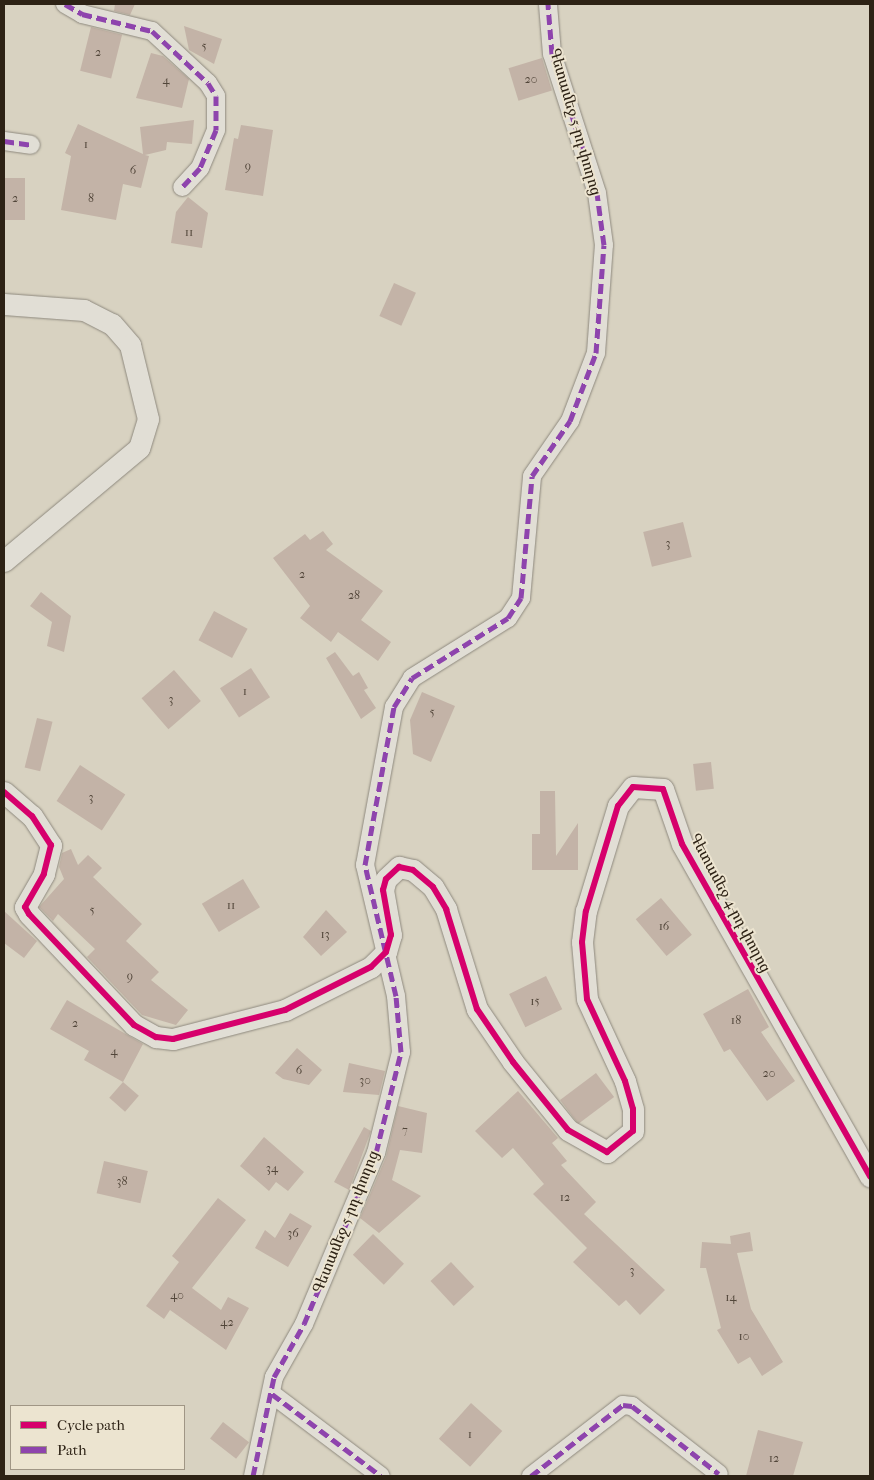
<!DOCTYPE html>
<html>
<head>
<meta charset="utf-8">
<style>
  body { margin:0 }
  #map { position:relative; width:874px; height:1480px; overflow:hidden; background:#d8d2c1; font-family:"IM FELL French Canon","Noto Serif Armenian",serif }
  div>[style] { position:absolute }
  .building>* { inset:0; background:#c3b3a7; transform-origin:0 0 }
  .roads { filter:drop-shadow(0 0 1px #8e897e) drop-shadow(0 0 1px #8e897e) }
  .minor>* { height:18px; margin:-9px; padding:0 9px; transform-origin:9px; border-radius:9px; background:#e1ded5 }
  .tertiary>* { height:21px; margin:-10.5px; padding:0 10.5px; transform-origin:10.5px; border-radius:10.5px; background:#e1ded5 }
  .quiet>* { height:5px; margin-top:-2.5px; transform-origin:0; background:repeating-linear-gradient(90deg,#8e44ad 0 10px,transparent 0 15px) }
  .cycleway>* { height:6px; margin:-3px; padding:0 3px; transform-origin:3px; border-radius:3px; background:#d6006c }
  span { translate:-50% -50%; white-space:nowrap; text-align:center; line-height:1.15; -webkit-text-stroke:4px #ece4d0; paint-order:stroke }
  .number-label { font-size:12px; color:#52463a }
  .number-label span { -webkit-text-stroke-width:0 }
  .street-label { font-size:15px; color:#2d2215 }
  .frame { position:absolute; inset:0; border:5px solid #2d2215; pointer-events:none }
  .legend { position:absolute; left:10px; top:1405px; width:175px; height:65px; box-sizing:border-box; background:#ece4d0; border:1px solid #a09685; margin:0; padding:6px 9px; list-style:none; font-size:15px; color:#2d2215 }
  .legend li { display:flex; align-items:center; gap:10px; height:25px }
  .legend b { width:25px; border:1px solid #a09685 }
</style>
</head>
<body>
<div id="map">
  <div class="building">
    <div style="clip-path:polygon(115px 4px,135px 4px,130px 15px,114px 11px)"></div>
    <div style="clip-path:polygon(184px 26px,222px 39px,214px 64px,189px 50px)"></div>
    <div style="left:91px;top:27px;width:32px;height:45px;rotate:14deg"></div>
    <div style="clip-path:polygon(151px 53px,163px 56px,189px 79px,182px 108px,136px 98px)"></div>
    <div style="left:542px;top:58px;width:34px;height:35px;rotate:73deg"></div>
    <div style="clip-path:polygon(194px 120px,192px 144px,167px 142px,166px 150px,145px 155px,149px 156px,141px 188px,123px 184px,116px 220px,61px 210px,71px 156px,65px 153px,78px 124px,143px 154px,140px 127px)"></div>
    <div style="clip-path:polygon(241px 125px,273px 130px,263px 196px,225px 190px,234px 138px,238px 139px)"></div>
    <div style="left:4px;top:178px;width:21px;height:42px"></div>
    <div style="clip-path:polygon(188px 197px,208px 213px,202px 248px,171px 243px,176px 212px)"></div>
    <div style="left:394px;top:283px;width:24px;height:36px;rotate:24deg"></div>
    <div style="left:683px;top:522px;width:36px;height:41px;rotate:76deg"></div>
    <div style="clip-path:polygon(323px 531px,333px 544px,326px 550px,383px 591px,361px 620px,391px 642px,378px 661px,338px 632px,331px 642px,300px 618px,310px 606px,273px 558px,305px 534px,310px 540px)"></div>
    <div style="clip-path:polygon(41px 592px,71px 616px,64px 652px,47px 646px,52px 622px,30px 606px)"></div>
    <div style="left:214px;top:611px;width:38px;height:33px;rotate:28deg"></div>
    <div style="clip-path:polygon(335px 652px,353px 676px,359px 672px,368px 688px,364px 690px,376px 708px,361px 719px,326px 658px)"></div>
    <div style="left:251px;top:668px;width:35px;height:37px;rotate:57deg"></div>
    <div style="left:174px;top:670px;width:41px;height:43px;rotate:49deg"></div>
    <div style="clip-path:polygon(422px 692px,455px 706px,431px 762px,413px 754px,410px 720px)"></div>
    <div style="left:37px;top:718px;width:16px;height:51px;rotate:14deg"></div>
    <div style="left:711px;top:762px;width:27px;height:18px;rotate:84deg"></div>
    <div style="left:80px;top:765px;width:54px;height:43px;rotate:33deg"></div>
    <div style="clip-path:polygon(540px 791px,555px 791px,556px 856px,578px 823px,578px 870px,532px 870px,532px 834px,540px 834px)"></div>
    <div style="clip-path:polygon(71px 849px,78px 865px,88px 855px,102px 868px,93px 877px,142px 924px,126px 941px,159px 972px,151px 980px,188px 1010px,176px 1025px,142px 1015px,87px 957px,95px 949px,58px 914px,53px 921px,39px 907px,64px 879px,59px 867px,62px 853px)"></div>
    <div style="left:243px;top:879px;width:33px;height:48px;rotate:59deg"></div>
    <div style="left:661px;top:898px;width:48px;height:33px;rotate:50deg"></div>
    <div style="clip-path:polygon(326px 910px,347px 932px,321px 956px,303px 937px)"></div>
    <div style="clip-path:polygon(4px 911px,37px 941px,24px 958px,4px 943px)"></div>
    <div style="left:546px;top:976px;width:37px;height:41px;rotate:64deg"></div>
    <div style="clip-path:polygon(748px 989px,769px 1027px,761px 1032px,795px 1081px,767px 1101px,730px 1049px,724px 1052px,703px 1014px)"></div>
    <div style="clip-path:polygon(67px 1000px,143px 1044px,123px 1082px,84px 1060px,89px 1051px,50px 1029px)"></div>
    <div style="clip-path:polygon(297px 1048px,322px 1070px,309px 1085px,283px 1079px,275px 1073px)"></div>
    <div style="clip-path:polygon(349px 1063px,385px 1071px,379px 1095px,343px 1092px)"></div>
    <div style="left:596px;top:1073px;width:30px;height:45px;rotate:53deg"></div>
    <div style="left:123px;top:1082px;width:21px;height:21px;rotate:41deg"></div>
    <div style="clip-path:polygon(518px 1091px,558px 1138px,552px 1143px,567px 1161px,561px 1165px,596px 1202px,584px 1214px,665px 1290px,640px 1315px,626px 1300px,619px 1306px,573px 1262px,587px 1248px,533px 1194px,544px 1184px,513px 1148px,502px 1158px,475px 1131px)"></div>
    <div style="clip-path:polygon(398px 1106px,427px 1113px,422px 1153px,400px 1150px,392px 1180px,421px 1196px,379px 1233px,360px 1218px,386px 1157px)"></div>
    <div style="clip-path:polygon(364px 1127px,371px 1131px,349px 1190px,334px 1182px)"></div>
    <div style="clip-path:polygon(264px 1137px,304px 1172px,288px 1191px,276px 1182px,269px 1191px,240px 1166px)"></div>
    <div style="left:104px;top:1161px;width:45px;height:33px;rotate:13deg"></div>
    <div style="clip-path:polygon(218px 1198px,246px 1220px,192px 1288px,221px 1310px,228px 1297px,249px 1308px,226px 1350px,170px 1310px,164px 1319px,146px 1306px,179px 1262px,172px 1256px)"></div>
    <div style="clip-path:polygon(290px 1213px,312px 1226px,288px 1267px,255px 1248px,265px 1230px,275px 1238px)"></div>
    <div style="clip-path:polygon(750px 1232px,753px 1251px,737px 1253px,751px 1309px,783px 1362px,762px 1376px,750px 1357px,738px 1364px,717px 1330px,721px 1328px,706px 1268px,700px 1268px,702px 1242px,731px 1244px,730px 1236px)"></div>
    <div style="left:373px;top:1234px;width:43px;height:29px;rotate:44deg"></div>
    <div style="left:451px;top:1262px;width:34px;height:28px;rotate:47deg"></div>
    <div style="left:471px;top:1403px;width:42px;height:48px;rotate:42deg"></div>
    <div style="left:223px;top:1422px;width:33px;height:21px;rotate:38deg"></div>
    <div style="clip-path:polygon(758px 1430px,803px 1442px,793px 1476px,746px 1476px)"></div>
  </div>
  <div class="roads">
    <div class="minor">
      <div style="left:65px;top:4px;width:20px;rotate:30deg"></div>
      <div style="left:82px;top:14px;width:72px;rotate:13.7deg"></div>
      <div style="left:152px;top:31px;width:76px;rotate:42.9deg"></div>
      <div style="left:208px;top:83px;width:15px;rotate:58deg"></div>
      <div style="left:216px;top:96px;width:34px;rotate:90deg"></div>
      <div style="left:216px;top:130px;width:41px;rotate:112.8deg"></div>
      <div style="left:200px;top:168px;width:26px;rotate:133deg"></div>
      <div style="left:4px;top:141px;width:27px;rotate:8deg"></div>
      <div style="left:272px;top:1394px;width:136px;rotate:37deg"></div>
      <div style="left:253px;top:1476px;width:101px;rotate:-78deg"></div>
      <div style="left:274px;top:1377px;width:61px;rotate:-60.5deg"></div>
      <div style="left:304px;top:1324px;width:186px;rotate:-67.2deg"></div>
      <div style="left:376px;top:1153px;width:104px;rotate:-76.1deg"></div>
      <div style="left:401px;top:1052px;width:56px;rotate:-95.1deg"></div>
      <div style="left:396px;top:996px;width:135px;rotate:-103.3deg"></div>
      <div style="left:365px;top:865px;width:161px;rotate:-79.6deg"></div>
      <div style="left:394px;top:707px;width:34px;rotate:-58deg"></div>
      <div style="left:412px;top:678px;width:113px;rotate:-32deg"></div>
      <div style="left:508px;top:618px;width:24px;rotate:-57deg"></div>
      <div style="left:521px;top:598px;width:122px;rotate:-84.8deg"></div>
      <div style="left:532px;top:476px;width:67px;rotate:-55.4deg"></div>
      <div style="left:570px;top:421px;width:73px;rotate:-69.1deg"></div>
      <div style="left:596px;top:353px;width:108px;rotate:-85.8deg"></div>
      <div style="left:604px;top:245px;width:52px;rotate:-97.7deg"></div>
      <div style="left:597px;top:193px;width:146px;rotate:-107.9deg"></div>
      <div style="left:552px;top:54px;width:50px;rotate:-94.6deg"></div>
      <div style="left:531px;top:1476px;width:116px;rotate:-37.7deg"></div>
      <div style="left:623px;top:1405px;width:9px;rotate:6deg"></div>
      <div style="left:632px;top:1406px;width:110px;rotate:38deg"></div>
    </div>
    <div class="tertiary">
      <div style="left:4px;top:304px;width:80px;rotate:4.3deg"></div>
      <div style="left:84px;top:310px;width:31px;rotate:27deg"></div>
      <div style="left:112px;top:324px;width:28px;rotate:49deg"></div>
      <div style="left:130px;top:345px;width:76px;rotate:76.3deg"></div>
      <div style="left:148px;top:419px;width:30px;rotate:107deg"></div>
      <div style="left:139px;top:448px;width:176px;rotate:140.1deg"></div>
      <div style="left:4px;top:792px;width:37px;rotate:41deg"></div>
      <div style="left:32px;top:816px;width:35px;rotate:57deg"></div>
      <div style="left:51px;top:845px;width:30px;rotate:104deg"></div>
      <div style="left:44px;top:874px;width:38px;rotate:120deg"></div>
      <div style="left:25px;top:907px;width:8px;rotate:60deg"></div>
      <div style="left:29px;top:914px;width:153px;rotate:46.6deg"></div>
      <div style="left:134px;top:1025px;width:25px;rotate:29deg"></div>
      <div style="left:156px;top:1037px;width:17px;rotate:7deg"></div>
      <div style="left:173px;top:1039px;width:116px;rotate:-14.5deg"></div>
      <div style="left:285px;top:1010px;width:96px;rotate:-26.6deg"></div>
      <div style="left:371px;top:967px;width:21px;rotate:-45deg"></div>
      <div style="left:386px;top:952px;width:18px;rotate:-74deg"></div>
      <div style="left:391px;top:935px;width:46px;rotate:-100.1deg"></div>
      <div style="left:383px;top:890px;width:11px;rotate:-75deg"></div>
      <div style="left:386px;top:879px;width:18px;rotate:-43deg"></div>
      <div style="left:399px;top:867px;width:14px;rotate:12deg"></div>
      <div style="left:413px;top:870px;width:26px;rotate:40deg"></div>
      <div style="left:433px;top:887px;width:26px;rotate:59deg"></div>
      <div style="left:446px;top:909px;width:105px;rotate:72.8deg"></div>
      <div style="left:477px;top:1009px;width:64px;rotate:55.8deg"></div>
      <div style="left:513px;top:1062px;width:87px;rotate:51deg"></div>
      <div style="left:568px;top:1130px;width:45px;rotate:29.4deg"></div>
      <div style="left:607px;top:1152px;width:33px;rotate:-39deg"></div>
      <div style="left:633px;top:1131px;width:22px;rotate:-90deg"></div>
      <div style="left:633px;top:1109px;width:29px;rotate:-106deg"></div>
      <div style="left:625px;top:1081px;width:90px;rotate:-114.9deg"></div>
      <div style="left:587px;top:999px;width:57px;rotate:-95deg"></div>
      <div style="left:582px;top:942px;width:31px;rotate:-83deg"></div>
      <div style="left:586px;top:911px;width:110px;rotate:-73.1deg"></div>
      <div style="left:618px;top:806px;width:24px;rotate:-52deg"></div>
      <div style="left:633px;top:787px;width:30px;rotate:4deg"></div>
      <div style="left:663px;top:789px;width:58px;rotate:70.9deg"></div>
      <div style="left:682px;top:844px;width:382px;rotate:60.5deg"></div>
    </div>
  </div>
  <div class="quiet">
    <div style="left:65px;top:4px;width:20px;rotate:30deg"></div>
    <div style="left:82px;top:14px;width:72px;rotate:13.7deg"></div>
    <div style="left:152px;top:31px;width:76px;rotate:42.9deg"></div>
    <div style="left:208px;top:83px;width:15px;rotate:58deg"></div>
    <div style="left:216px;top:96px;width:34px;rotate:90deg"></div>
    <div style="left:216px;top:130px;width:41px;rotate:112.8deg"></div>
    <div style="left:200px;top:168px;width:26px;rotate:133deg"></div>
    <div style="left:4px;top:141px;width:27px;rotate:8deg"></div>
    <div style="left:272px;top:1394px;width:136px;rotate:37deg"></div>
    <div style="left:253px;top:1476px;width:101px;rotate:-78deg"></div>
    <div style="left:274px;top:1377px;width:61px;rotate:-60.5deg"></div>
    <div style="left:304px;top:1324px;width:186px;rotate:-67.2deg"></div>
    <div style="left:376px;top:1153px;width:104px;rotate:-76.1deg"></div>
    <div style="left:401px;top:1052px;width:56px;rotate:-95.1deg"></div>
    <div style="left:396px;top:996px;width:135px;rotate:-103.3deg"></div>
    <div style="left:365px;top:865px;width:161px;rotate:-79.6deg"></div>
    <div style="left:394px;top:707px;width:34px;rotate:-58deg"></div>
    <div style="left:412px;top:678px;width:113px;rotate:-32deg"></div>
    <div style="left:508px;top:618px;width:24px;rotate:-57deg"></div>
    <div style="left:521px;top:598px;width:122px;rotate:-84.8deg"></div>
    <div style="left:532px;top:476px;width:67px;rotate:-55.4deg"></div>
    <div style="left:570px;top:421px;width:73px;rotate:-69.1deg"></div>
    <div style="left:596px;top:353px;width:108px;rotate:-85.8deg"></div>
    <div style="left:604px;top:245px;width:52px;rotate:-97.7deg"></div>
    <div style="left:597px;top:193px;width:146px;rotate:-107.9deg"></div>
    <div style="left:552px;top:54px;width:50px;rotate:-94.6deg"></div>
    <div style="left:531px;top:1476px;width:116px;rotate:-37.7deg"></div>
    <div style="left:623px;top:1405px;width:9px;rotate:6deg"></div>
    <div style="left:632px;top:1406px;width:110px;rotate:38deg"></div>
  </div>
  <div class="cycleway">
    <div style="left:4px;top:792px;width:37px;rotate:41deg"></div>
    <div style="left:32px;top:816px;width:35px;rotate:57deg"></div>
    <div style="left:51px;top:845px;width:30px;rotate:104deg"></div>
    <div style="left:44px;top:874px;width:38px;rotate:120deg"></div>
    <div style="left:25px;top:907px;width:8px;rotate:60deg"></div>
    <div style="left:29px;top:914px;width:153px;rotate:46.6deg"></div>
    <div style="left:134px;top:1025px;width:25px;rotate:29deg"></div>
    <div style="left:156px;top:1037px;width:17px;rotate:7deg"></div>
    <div style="left:173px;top:1039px;width:116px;rotate:-14.5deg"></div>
    <div style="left:285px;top:1010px;width:96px;rotate:-26.6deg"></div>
    <div style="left:371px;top:967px;width:21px;rotate:-45deg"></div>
    <div style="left:386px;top:952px;width:18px;rotate:-74deg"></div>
    <div style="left:391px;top:935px;width:46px;rotate:-100.1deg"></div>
    <div style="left:383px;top:890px;width:11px;rotate:-75deg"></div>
    <div style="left:386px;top:879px;width:18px;rotate:-43deg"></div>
    <div style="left:399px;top:867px;width:14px;rotate:12deg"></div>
    <div style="left:413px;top:870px;width:26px;rotate:40deg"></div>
    <div style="left:433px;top:887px;width:26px;rotate:59deg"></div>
    <div style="left:446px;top:909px;width:105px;rotate:72.8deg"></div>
    <div style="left:477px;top:1009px;width:64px;rotate:55.8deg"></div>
    <div style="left:513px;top:1062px;width:87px;rotate:51deg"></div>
    <div style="left:568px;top:1130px;width:45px;rotate:29.4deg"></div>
    <div style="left:607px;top:1152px;width:33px;rotate:-39deg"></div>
    <div style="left:633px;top:1131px;width:22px;rotate:-90deg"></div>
    <div style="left:633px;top:1109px;width:29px;rotate:-106deg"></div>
    <div style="left:625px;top:1081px;width:90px;rotate:-114.9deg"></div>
    <div style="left:587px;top:999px;width:57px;rotate:-95deg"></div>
    <div style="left:582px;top:942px;width:31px;rotate:-83deg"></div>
    <div style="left:586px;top:911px;width:110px;rotate:-73.1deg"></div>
    <div style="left:618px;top:806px;width:24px;rotate:-52deg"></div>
    <div style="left:633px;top:787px;width:30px;rotate:4deg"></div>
    <div style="left:663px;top:789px;width:58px;rotate:70.9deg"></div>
    <div style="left:682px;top:844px;width:382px;rotate:60.5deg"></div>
  </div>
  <div class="number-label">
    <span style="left:204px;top:47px">5</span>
    <span style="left:98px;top:53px">2</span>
    <span style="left:531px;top:80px">20</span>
    <span style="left:166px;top:81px">4</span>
    <span style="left:86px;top:145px">1</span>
    <span style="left:248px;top:167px">9</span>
    <span style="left:133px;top:171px">6</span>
    <span style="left:15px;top:199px">2</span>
    <span style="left:91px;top:199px">8</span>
    <span style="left:189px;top:233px">11</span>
    <span style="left:668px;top:544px">3</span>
    <span style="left:302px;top:575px">2</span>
    <span style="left:354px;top:596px">28</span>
    <span style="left:245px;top:692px">1</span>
    <span style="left:171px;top:700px">3</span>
    <span style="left:432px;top:713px">5</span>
    <span style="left:91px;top:798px">3</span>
    <span style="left:231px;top:906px">11</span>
    <span style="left:92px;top:911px">5</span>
    <span style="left:664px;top:927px">16</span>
    <span style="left:325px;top:935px">13</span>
    <span style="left:130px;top:977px">9</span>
    <span style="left:535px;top:1002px">15</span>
    <span style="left:736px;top:1021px">18</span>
    <span style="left:75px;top:1024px">2</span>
    <span style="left:114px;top:1052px">4</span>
    <span style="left:299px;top:1071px">6</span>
    <span style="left:769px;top:1074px">20</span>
    <span style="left:365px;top:1081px">30</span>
    <span style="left:405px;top:1131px">7</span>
    <span style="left:272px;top:1169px">34</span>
    <span style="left:122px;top:1182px">38</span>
    <span style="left:565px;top:1198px">12</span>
    <span style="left:293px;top:1234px">36</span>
    <span style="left:632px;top:1271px">3</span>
    <span style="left:177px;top:1296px">40</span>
    <span style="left:731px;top:1298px">14</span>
    <span style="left:227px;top:1323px">42</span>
    <span style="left:744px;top:1337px">10</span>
    <span style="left:470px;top:1435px">1</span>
    <span style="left:774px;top:1459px">12</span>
  </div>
  <div class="street-label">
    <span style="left:575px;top:122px;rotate:74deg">Գետամեջ 5-րդ փողոց</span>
    <span style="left:730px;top:903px;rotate:62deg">Գետամեջ 4-րդ փողոց</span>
    <span style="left:346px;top:1222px;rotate:-68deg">Գետամեջ 5-րդ փողոց</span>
  </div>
  <div class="frame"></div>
  <ul class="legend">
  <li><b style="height:6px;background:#d6006c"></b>Cycle path</li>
  <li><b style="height:6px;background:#8e44ad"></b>Path</li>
  </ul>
</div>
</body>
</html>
